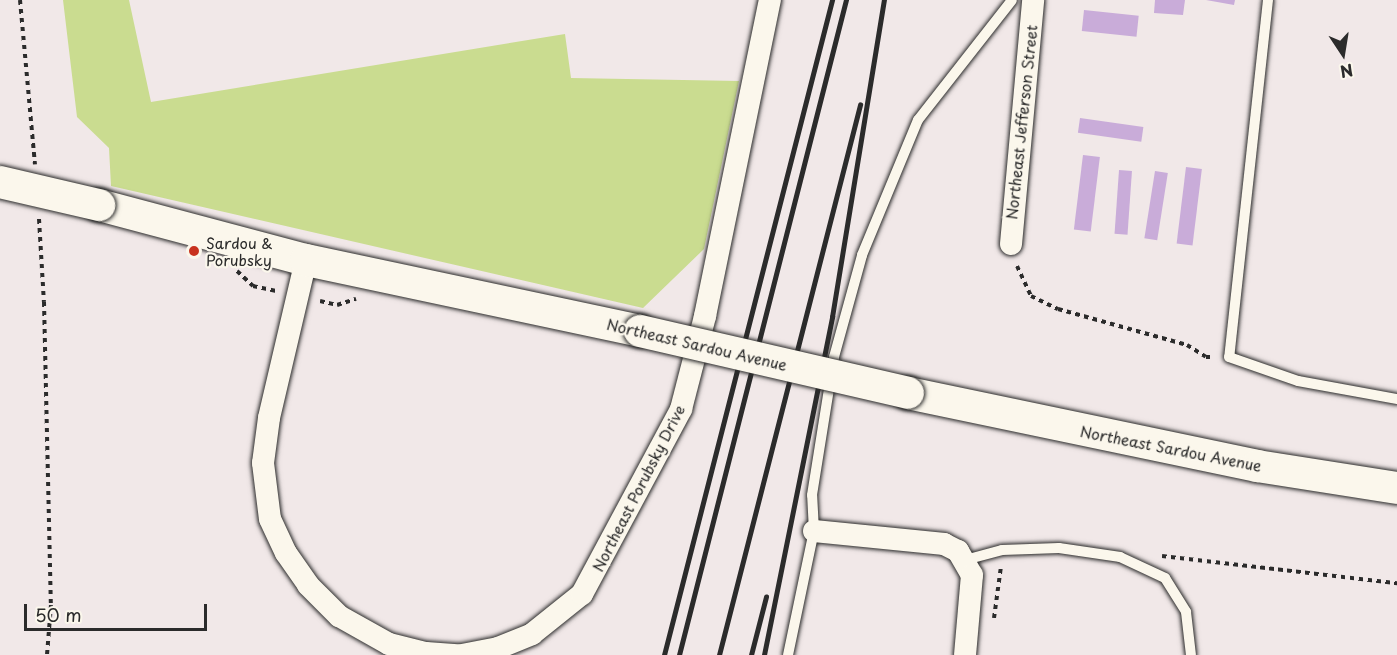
<!DOCTYPE html>
<html>
<head>
<meta charset="utf-8">
<style>
  body { margin:0 }
  #map { position:relative; width:1397px; height:655px; overflow:hidden; background:#f1e8e8; font-family:"Playpen Sans",sans-serif }
  div>[style] { position:absolute }
  .green>* { inset:0; background:#cadc90 }
  .building>* { inset:0; background:#c9acd9; transform-origin:0 0 }
  .path>* { height:4px; margin-top:-2px; transform-origin:0; background:repeating-linear-gradient(90deg,#2b2b2b 0 4.5px,transparent 0 9px) }
  .roads { filter:drop-shadow(0 0 2px #2b2b2b) drop-shadow(0 0 2px #2b2b2b) }
  .lane>* { height:10px; margin:-5px; padding:0 5px; transform-origin:5px; border-radius:5px; background:#fbf7ec }
  .street>* { height:22px; margin:-11px; padding:0 11px; transform-origin:11px; border-radius:11px; background:#fbf7ec }
  .secondary>* { height:32px; margin:-16px; padding:0 16px; transform-origin:16px; border-radius:16px; background:#fbf7ec }
  .rail>* { height:4.5px; margin:-2.25px; padding:0 2.25px; transform-origin:2.25px; border-radius:2.25px; background:#2b2b2b }
  .bridges { filter:drop-shadow(0 0 2px #2b2b2b) drop-shadow(0 0 2px #2b2b2b) }
  .secondary-bridge>* { height:32px; margin:-16px; padding:0 16px; transform-origin:16px; border-radius:16px; background:#fbf7ec }
  .dots>* { width:16px; height:16px; translate:-50% -50%; box-sizing:border-box; border:3px solid #fbf7ec; border-radius:50% }
  span { translate:-50% -50%; white-space:nowrap; text-align:center; line-height:1.15; -webkit-text-stroke:4.5px #fbf7ec; paint-order:stroke }
  .street-label { font-size:15px; color:#2b2b2b }
  .poi-label { font-size:15px; color:#2b2b2b }
  .left { translate:0 -50%; text-align:left }
  .north { position:absolute; left:1313px; top:24px; width:60px; height:60px; -webkit-text-stroke:4px #fbf7ec; paint-order:stroke; rotate:168deg; font-size:16px; font-weight:700; line-height:24px; text-align:center; color:#2b2b2b }
  .north::after { content:''; display:block; margin:auto; width:21px; height:27px; background:#2b2b2b; clip-path:polygon(50% 0,100% 100%,50% 72%,0 100%) }
  .scale { position:absolute; left:24px; top:604px; width:183px; height:27px; box-sizing:border-box; border:3px solid #2b2b2b; border-top:0; padding-left:8px; font-size:18px; line-height:21px; white-space:nowrap; color:#2b2b2b; -webkit-text-stroke:4px #fbf7ec; paint-order:stroke }
</style>
</head>
<body>
<div id="map">
  <div class="green">
    <div style="clip-path:polygon(63px 0,129px 0,151px 102px,565px 34px,571px 78px,739px 81px,704px 249px,643px 308px,111px 186px,109px 148px,77px 117px)"></div>
  </div>
  <div class="building">
    <div style="clip-path:polygon(1155px 0,1185px 0,1183px 15px,1154px 13px)"></div>
    <div style="clip-path:polygon(1206px 0,1235px 0,1234px 5px)"></div>
    <div style="left:1084px;top:10px;width:55px;height:21px;rotate:6deg"></div>
    <div style="left:1080px;top:118px;width:64px;height:15px;rotate:8deg"></div>
    <div style="left:1083px;top:155px;width:17px;height:75px;rotate:7deg"></div>
    <div style="left:1186px;top:167px;width:16px;height:77px;rotate:7deg"></div>
    <div style="left:1119px;top:170px;width:13px;height:64px;rotate:4deg"></div>
    <div style="left:1155px;top:171px;width:13px;height:68px;rotate:9deg"></div>
  </div>
  <div class="path">
    <div style="left:20px;top:0;width:165px;rotate:84.8deg"></div>
    <div style="left:39px;top:219px;width:83px;rotate:86.6deg"></div>
    <div style="left:44px;top:302px;width:303px;rotate:88.7deg"></div>
    <div style="left:51px;top:605px;width:50px;rotate:94.6deg"></div>
    <div style="left:1017px;top:266px;width:33px;rotate:65deg"></div>
    <div style="left:1031px;top:296px;width:30px;rotate:26deg"></div>
    <div style="left:1058px;top:309px;width:134px;rotate:15.6deg"></div>
    <div style="left:1187px;top:345px;width:22px;rotate:32deg"></div>
    <div style="left:1206px;top:357px;width:7px"></div>
    <div style="left:237px;top:271px;width:22px;rotate:43deg"></div>
    <div style="left:253px;top:286px;width:25px;rotate:12deg"></div>
    <div style="left:320px;top:301px;width:17px;rotate:13deg"></div>
    <div style="left:337px;top:305px;width:20px;rotate:-18deg"></div>
    <div style="left:1162px;top:556px;width:237px;rotate:6.6deg"></div>
    <div style="left:994px;top:618px;width:52px;rotate:-82.3deg"></div>
  </div>
  <div class="roads">
    <div class="lane">
      <div style="left:1268px;top:0;width:359px;rotate:96.2deg"></div>
      <div style="left:1229px;top:357px;width:73px;rotate:19.2deg"></div>
      <div style="left:1298px;top:381px;width:101px;rotate:10.3deg"></div>
      <div style="left:965px;top:560px;width:38px;rotate:-15deg"></div>
      <div style="left:1002px;top:550px;width:57px;rotate:-2deg"></div>
      <div style="left:1059px;top:548px;width:62px;rotate:8.4deg"></div>
      <div style="left:1120px;top:557px;width:50px;rotate:25deg"></div>
      <div style="left:1165px;top:578px;width:40px;rotate:58deg"></div>
      <div style="left:1186px;top:612px;width:43px;rotate:83.4deg"></div>
      <div style="left:788px;top:655px;width:127px;rotate:-78.2deg"></div>
      <div style="left:814px;top:531px;width:36px;rotate:-93deg"></div>
      <div style="left:812px;top:495px;width:140px;rotate:-80.9deg"></div>
      <div style="left:834px;top:357px;width:106px;rotate:-74.6deg"></div>
      <div style="left:862px;top:255px;width:146px;rotate:-67.5deg"></div>
      <div style="left:918px;top:120px;width:152px;rotate:-51.9deg"></div>
    </div>
    <div class="street">
      <div style="left:1011px;top:244px;width:245px;rotate:-84.8deg"></div>
      <div style="left:306px;top:260px;width:162px;rotate:103.2deg"></div>
      <div style="left:269px;top:418px;width:45px;rotate:97.6deg"></div>
      <div style="left:263px;top:463px;width:56px;rotate:82.9deg"></div>
      <div style="left:270px;top:519px;width:38px;rotate:65deg"></div>
      <div style="left:286px;top:553px;width:39px;rotate:55deg"></div>
      <div style="left:308px;top:585px;width:44px;rotate:45deg"></div>
      <div style="left:339px;top:616px;width:57px;rotate:29.2deg"></div>
      <div style="left:389px;top:644px;width:38px;rotate:14deg"></div>
      <div style="left:426px;top:653px;width:31px;rotate:4deg"></div>
      <div style="left:814px;top:531px;width:131px;rotate:5.7deg"></div>
      <div style="left:944px;top:544px;width:16px;rotate:27deg"></div>
      <div style="left:958px;top:551px;width:28px;rotate:60deg"></div>
      <div style="left:972px;top:575px;width:80px;rotate:95deg"></div>
      <div style="left:462px;top:655px;width:37px;rotate:-11deg"></div>
      <div style="left:498px;top:648px;width:37px;rotate:-22deg"></div>
      <div style="left:532px;top:634px;width:64px;rotate:-38.7deg"></div>
      <div style="left:582px;top:594px;width:210px;rotate:-61.8deg"></div>
      <div style="left:681px;top:409px;width:96px;rotate:-75.5deg"></div>
      <div style="left:705px;top:316px;width:323px;rotate:-78.4deg"></div>
    </div>
    <div class="secondary">
      <div style="left:99px;top:205px;width:214px;rotate:14.9deg"></div>
      <div style="left:306px;top:260px;width:341px;rotate:12deg"></div>
      <div style="left:908px;top:393px;width:357px;rotate:11.8deg"></div>
      <div style="left:1257px;top:466px;width:142px;rotate:8.9deg"></div>
    </div>
  </div>
  <div class="rail">
    <div style="left:664px;top:655px;width:676px;rotate:-75.61deg"></div>
    <div style="left:679px;top:655px;width:676px;rotate:-75.7deg"></div>
    <div style="left:719px;top:655px;width:568px;rotate:-75.62deg"></div>
    <div style="left:751px;top:655px;width:60px;rotate:-75.5deg"></div>
    <div style="left:764px;top:655px;width:345px;rotate:-78.6deg"></div>
    <div style="left:832px;top:317px;width:321px;rotate:-80.7deg"></div>
  </div>
  <div class="bridges">
    <div class="secondary-bridge">
      <div style="left:0;top:182px;width:102px;rotate:13.1deg"></div>
      <div style="left:640px;top:331px;width:275px;rotate:13deg"></div>
    </div>
  </div>
  <div class="dots">
    <div style="left:194px;top:251px;background:#c8321e"></div>
  </div>
  <div class="street-label">
    <span style="left:1021px;top:122px;rotate:-84deg">Northeast Jefferson Street</span>
    <span style="left:697px;top:344px;rotate:13deg">Northeast Sardou Avenue</span>
    <span style="left:1171px;top:448px;rotate:11deg">Northeast Sardou Avenue</span>
    <span style="left:638px;top:488px;rotate:-63deg">Northeast Porubsky Drive</span>
  </div>
  <div class="poi-label">
    <span class="left" style="left:206px;top:251px">Sardou &amp;<br>Porubsky</span>
  </div>
  <div class="north">N</div>
  <div class="scale">50 m</div>
</div>
</body>
</html>
